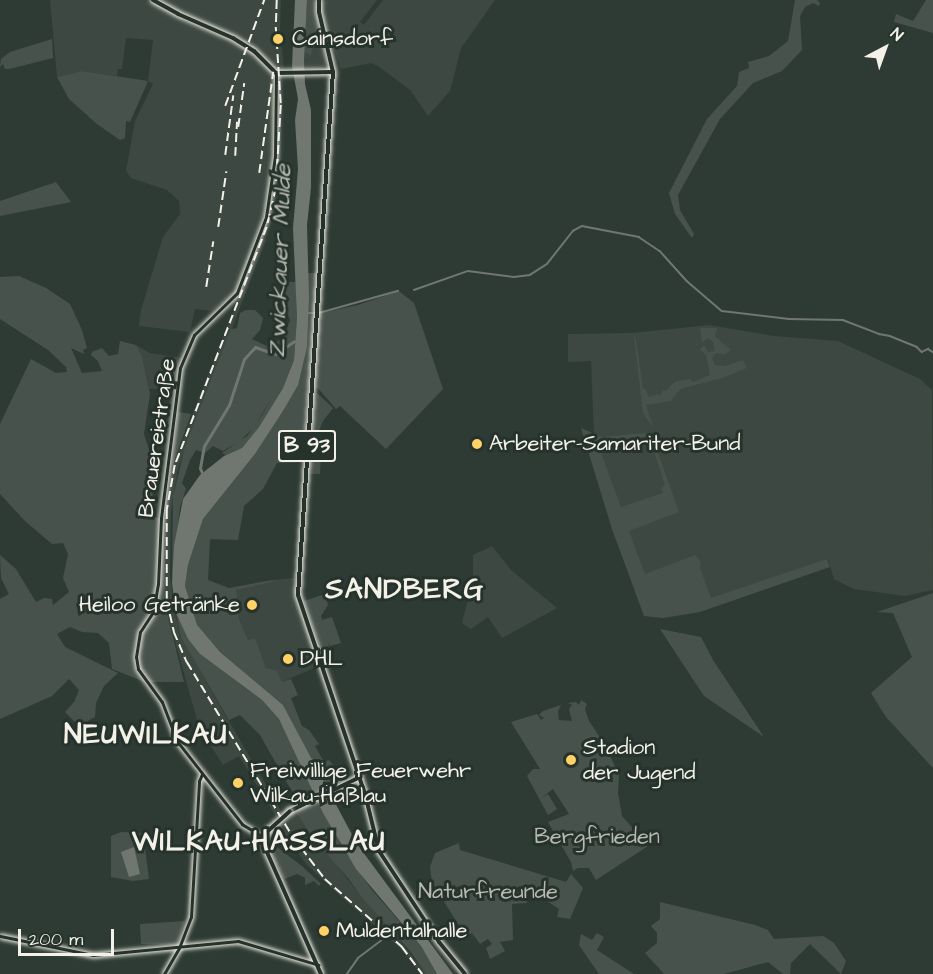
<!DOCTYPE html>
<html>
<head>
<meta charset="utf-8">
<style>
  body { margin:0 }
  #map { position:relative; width:933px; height:974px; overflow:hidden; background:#2e3b34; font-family:"Architects Daughter",sans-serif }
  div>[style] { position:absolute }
  .built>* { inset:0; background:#3c4841 }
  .green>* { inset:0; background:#48524c }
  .water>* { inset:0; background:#6f7770 }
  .stream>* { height:1.5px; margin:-0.75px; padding:0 0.75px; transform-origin:0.75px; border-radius:0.75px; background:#6f7770 }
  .canal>* { height:3px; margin:-1.5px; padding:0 1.5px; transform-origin:1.5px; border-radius:1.5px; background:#6f7770 }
  .roads { filter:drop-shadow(0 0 2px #f4f1e8) drop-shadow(0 0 2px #f4f1e8) }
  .minor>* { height:3px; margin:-1.5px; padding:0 1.5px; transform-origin:1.5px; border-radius:1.5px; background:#26332d }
  .major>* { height:4px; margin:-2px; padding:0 2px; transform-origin:2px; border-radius:2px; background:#26332d }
  .rail>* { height:1.5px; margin-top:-0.75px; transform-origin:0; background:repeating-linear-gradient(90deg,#f4f1e8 0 9px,transparent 0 13.5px) }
  .bridges { filter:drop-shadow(0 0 2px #f4f1e8) drop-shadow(0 0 2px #f4f1e8) }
  .major-bridge>* { height:4px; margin:-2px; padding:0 2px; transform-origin:2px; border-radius:2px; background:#26332d }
  .dots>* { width:16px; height:16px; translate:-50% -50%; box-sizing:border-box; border:3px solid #26332d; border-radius:50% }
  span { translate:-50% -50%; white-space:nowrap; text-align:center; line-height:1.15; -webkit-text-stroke:6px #26332d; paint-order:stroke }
  .shield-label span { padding:2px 4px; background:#26332d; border:2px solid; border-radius:4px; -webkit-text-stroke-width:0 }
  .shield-label { font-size:21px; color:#f4f1e8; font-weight:700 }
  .poi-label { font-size:22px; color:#f4f1e8 }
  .left { translate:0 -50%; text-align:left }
  .right { translate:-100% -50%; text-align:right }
  .street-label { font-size:22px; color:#f4f1e8 }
  .park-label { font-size:22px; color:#b8b9b1 }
  .water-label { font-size:24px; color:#b8bab2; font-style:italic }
  .district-label { font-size:28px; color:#f4f1e8; font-weight:700; letter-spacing:1.5px }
  .north { position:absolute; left:855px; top:18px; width:60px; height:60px; -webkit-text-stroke:4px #26332d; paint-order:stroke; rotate:41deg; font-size:16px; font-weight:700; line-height:24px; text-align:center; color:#f4f1e8 }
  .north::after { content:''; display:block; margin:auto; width:21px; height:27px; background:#f4f1e8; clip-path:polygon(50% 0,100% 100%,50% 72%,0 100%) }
  .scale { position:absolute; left:18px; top:929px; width:96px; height:27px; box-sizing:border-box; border:3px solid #f4f1e8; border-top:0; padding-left:8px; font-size:18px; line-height:21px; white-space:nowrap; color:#f4f1e8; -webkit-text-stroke:4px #26332d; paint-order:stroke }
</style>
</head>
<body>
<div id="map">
  <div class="built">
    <div style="clip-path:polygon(50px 0,281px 0,280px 27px,284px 70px,277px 70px,252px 46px,237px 37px,182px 14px,182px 21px,230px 40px,250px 52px,269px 68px,274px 78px,272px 165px,264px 213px,236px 292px,212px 311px,195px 309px,190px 332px,139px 326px,141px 310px,163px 237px,180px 214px,179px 201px,167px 190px,131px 178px,126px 171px,135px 121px,153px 84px,148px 81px,153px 40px,126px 38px,122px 69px,118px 69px,117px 76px,82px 71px,57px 77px)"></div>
    <div style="clip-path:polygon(322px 0,377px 0,360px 22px,364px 25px,383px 0,495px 0,461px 48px,450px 91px,428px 116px,410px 90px,378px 66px,371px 63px,341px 69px,322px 13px)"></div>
    <div style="clip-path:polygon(319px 29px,327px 64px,319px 69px,304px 69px,304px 52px,310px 55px,315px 32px)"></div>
    <div style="clip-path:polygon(262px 238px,266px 240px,178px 469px,171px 513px,170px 576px,175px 613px,181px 638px,281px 811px,296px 812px,362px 898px,387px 924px,426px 974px,421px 974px,400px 948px,337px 893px,307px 865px,292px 845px,285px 843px,272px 820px,278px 820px,239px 756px,223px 765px,199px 727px,166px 609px,164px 510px,172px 467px)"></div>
    <div style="clip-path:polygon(709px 325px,774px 336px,838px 341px,920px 379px,932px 390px,933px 590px,905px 596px,854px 589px,834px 579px,828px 559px,689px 606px,656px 606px,594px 435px,591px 361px,568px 362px,568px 334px,632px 333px)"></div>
    <div style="clip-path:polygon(136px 345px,150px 353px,183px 358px,177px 389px,149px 389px,142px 356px)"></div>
    <div style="clip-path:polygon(492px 546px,511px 570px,557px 608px,502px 638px,488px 617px,471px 629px,462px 623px,473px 580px,473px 555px)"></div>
    <div style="clip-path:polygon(295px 578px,300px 608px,321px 665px,282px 682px,266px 668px,255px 639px,248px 640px,239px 617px,235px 590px,272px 582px,272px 580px)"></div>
  </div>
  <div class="green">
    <div style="clip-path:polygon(307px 0,314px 0,319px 29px,315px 32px,311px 56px,304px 52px)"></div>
    <div style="clip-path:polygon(795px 0,817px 0,820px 3px,819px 6px,813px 3px,805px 7px,800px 16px,802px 50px,782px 71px,753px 83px,720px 119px,678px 195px,680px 210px,694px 234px,692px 238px,675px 214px,669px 193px,707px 119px,737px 86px,739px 72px,749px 68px,748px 62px,769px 56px,788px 41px)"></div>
    <div style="clip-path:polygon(926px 0,933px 0,933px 33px,894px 22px,896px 14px,913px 21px)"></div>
    <div style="clip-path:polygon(52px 39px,53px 58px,9px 69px,5px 69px,3px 64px,0 67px,1px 59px,10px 52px)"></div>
    <div style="clip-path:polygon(82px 71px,148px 81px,130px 122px,126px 121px,125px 138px,120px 140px,97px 124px,69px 99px,57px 77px)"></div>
    <div style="clip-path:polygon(56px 182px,71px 202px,0 216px,0 201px)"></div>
    <div style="clip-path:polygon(308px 273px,317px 273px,306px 414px,305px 462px,277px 463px,263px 489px,244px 506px,238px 540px,210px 539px,208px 580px,229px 588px,272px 580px,273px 582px,236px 590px,239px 618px,248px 640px,255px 638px,266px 668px,277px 671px,282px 682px,291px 679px,298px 695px,291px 698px,302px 726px,309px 730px,319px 744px,315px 746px,324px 762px,329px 760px,341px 774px,346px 784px,329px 792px,283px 705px,220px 652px,196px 625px,185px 586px,188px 565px,203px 519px,255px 454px,283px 411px,303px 360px,307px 347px)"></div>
    <div style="clip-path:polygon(19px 276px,46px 288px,70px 304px,82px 330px,87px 348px,83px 350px,84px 354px,71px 348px,82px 373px,102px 371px,98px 361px,91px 355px,92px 352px,102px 348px,109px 356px,118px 354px,120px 341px,136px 345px,142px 356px,150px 394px,144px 434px,152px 459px,153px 516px,164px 520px,166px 609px,184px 682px,145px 682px,112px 669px,109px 643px,98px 633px,82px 632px,70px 627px,57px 634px,65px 647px,118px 673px,104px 686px,96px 703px,95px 717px,79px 726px,65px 712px,74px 702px,79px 690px,69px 679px,52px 696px,0 719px,0 599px,9px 594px,1px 578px,0 555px,16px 569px,36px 602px,44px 598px,52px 599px,53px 605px,69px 592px,63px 578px,68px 554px,63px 543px,52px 544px,25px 521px,0 494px,0 424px,31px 359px,56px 373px,67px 372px,66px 367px,48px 350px,0 319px,0 277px)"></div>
    <div style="clip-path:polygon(285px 282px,296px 282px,297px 317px,294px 360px,283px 388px,259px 427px,242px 448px,226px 455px,222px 453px,247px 436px,262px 415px,270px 401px,253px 428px,240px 441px,223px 451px,213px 446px,205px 453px,196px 450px,190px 460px,182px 483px,186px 489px,180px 507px,172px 583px,173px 497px,185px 447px,231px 329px,237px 328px,240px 313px,246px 310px,255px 310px,263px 318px,260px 330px,252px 339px,269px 347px,284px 337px,290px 320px,282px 301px)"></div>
    <div style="clip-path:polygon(399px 291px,414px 303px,443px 389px,386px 449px,340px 406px,336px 409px,318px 388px,311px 387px,316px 314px,358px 305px)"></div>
    <div style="clip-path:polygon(700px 328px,717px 328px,715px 336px,731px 350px,724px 355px,716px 353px,712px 358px,715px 365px,725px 366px,743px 360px,747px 368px,722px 378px,680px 389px,671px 401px,646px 405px,653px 427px,643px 413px,634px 336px,635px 334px,643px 389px,645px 388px,649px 397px,658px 394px,661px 396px,662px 390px,666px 391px,674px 382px,690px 379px,693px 382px,710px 375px,706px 355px,700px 349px,704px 345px,708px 352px,715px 351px,713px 342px,709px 338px,702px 342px)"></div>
    <div style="clip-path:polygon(317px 393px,333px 408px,323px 421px,311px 451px,321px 454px,320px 474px,309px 474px,314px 395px)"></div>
    <div style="clip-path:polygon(178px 412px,191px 414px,172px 467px)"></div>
    <div style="clip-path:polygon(581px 428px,602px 437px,644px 433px,653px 437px,655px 443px,644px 437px,627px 440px,600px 450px,621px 507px,663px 493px,661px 488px,665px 485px,653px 448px,657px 450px,679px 512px,629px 531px,645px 574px,695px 555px,701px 562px,700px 568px,711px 598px,827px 559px,830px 567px,700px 612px,663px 618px,644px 616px,612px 529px)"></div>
    <div style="clip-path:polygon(933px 593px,933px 768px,886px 717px,871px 693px,912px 657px,893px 613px,877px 612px)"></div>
    <div style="clip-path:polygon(325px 594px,328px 605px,321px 616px,322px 620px,332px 617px,341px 643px,330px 646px,328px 642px,331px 656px,324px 661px,304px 601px)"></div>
    <div style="clip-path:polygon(176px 613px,188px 639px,200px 654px,262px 700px,279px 719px,342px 847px,372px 890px,421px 946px,437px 974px,426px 974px,410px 951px,362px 898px,348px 878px,316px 842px,296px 812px,299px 810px,298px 802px,260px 735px,240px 715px,229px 720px,181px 638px)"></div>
    <div style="clip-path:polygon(660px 629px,701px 637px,713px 660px,764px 737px,704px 696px)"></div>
    <div style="clip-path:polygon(581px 700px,587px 704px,585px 709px,589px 721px,605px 745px,619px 775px,618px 793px,622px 816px,648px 846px,596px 880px,589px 868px,578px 868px,573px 871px,571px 862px,548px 822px,569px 814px,553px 789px,541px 798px,548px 794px,557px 809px,548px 815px,527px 776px,533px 769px,540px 769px,511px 722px,537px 714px,541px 720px,544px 718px,539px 715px,543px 711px,561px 705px,558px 711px,559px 720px,572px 721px,569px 709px,572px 705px,568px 703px,576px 702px,579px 705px)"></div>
    <div style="clip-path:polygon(121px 832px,143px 833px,149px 879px,133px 881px,111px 877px,111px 836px)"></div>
    <div style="clip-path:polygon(268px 840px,303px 867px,321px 884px,319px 886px,314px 881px,305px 885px,305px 878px,297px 874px,284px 879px,268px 848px)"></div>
    <div style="clip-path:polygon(459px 843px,460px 850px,566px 882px,571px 874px,583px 888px,570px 919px,557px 917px,559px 909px,534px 892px,526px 891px,527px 903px,512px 904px,513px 940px,500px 942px,505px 951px,490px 959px,486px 948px,492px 944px,488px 939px,480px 944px,472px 933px,466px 937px,432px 882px,430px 867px,435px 853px)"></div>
    <div style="clip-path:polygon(660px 902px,755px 925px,768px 930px,774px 939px,823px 936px,834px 943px,846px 961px,841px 974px,810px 944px,791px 963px,790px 974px,783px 974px,768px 962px,724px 974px,664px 974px,645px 953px,657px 943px,657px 933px,651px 926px,660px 919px)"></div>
    <div style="clip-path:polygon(185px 921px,177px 945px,141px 944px,140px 924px)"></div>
    <div style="clip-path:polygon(597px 933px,604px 937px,597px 950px,634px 974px,599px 974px,579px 945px,581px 934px,592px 940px)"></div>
  </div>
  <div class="water">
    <div style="clip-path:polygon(295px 0,307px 0,304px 61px,305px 84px,311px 110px,311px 188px,307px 225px,309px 298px,307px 347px,298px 385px,283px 411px,255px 454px,203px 519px,188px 565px,185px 586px,197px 625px,220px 652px,283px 705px,357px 844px,453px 974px,437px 974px,421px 946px,356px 869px,323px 813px,279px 719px,262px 700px,200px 654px,188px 639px,176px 613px,172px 583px,174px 546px,183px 499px,200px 475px,224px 456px,242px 448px,259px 427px,283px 388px,294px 360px,297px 317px,293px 228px,298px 169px,295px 120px,298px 99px,292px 66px)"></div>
    <div style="clip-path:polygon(134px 847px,140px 874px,129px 877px,121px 852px)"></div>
  </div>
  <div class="stream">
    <div style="left:414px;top:290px;width:57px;rotate:-19.4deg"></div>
    <div style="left:468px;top:271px;width:46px;rotate:7.4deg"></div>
    <div style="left:514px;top:277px;width:16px;rotate:-7deg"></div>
    <div style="left:530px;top:275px;width:20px;rotate:-33deg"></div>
    <div style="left:547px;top:264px;width:42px;rotate:-51.8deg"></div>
    <div style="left:573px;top:231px;width:10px;rotate:-29deg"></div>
    <div style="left:582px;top:226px;width:58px;rotate:10.9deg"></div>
    <div style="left:639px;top:237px;width:25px;rotate:34deg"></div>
    <div style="left:660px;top:251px;width:40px;rotate:48deg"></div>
    <div style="left:687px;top:281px;width:46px;rotate:40.6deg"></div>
    <div style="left:722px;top:311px;width:67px;rotate:6.8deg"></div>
    <div style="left:789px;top:319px;width:54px;rotate:1.1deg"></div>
    <div style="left:843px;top:320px;width:39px;rotate:21deg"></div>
    <div style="left:879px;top:334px;width:11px;rotate:10deg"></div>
    <div style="left:890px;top:336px;width:29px;rotate:22deg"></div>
    <div style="left:917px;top:347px;width:7px;rotate:45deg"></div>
    <div style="left:922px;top:352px;width:7px;rotate:-27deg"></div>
    <div style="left:928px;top:349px;width:6px;rotate:31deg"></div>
    <div style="left:307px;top:313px;width:8px"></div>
    <div style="left:319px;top:313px;width:82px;rotate:-15.6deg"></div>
    <div style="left:347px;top:974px;width:19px;rotate:-55deg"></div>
    <div style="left:358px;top:958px;width:36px;rotate:-37deg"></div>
  </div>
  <div class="canal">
    <div style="left:202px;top:473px;width:5px;rotate:-112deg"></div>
    <div style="left:200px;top:468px;width:22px;rotate:-80deg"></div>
    <div style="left:204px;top:446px;width:48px;rotate:-58.6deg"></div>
    <div style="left:229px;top:405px;width:48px;rotate:-71.9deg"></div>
    <div style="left:244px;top:359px;width:16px;rotate:-47deg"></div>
    <div style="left:255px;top:347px;width:21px;rotate:19deg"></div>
    <div style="left:275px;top:354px;width:23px;rotate:-34deg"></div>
  </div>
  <div class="roads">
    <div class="minor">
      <div style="left:265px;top:838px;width:27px;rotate:-149deg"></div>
      <div style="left:242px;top:824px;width:105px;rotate:-128.1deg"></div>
      <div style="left:177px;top:741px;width:42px;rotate:-111deg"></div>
      <div style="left:162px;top:702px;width:41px;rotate:-126deg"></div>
      <div style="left:138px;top:669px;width:12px;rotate:-99deg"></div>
      <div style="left:136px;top:657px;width:25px;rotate:-81deg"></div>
      <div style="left:140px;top:632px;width:24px;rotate:-57deg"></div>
      <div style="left:153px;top:612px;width:28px;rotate:-80deg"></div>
      <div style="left:158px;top:584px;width:66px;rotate:-87.4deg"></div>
      <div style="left:161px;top:518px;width:151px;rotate:-82.8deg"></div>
      <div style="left:180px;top:368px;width:36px;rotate:-67deg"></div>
      <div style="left:194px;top:335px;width:60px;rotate:-44.3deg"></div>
      <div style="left:237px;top:293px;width:81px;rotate:-69.1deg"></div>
      <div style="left:266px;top:217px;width:62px;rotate:-81.6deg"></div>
      <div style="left:275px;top:156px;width:83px;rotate:-89.3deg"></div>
      <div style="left:0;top:936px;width:95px;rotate:11.5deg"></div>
      <div style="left:93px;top:955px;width:146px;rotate:-5.5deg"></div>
      <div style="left:238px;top:941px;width:84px;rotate:16.5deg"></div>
      <div style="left:164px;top:974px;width:30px;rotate:-60deg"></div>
      <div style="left:179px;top:948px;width:33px;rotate:-69deg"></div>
      <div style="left:191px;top:917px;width:136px;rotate:-86.6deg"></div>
      <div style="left:199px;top:781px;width:8px;rotate:-67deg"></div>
    </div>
    <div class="major">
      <div style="left:153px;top:0;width:29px;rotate:29deg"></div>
      <div style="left:178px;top:14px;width:60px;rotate:23.6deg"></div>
      <div style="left:233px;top:38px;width:25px;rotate:32deg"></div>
      <div style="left:254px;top:51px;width:31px;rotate:45deg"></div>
      <div style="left:276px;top:73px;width:57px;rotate:-1deg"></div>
      <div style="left:319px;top:0;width:12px;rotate:90deg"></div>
      <div style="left:319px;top:12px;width:62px;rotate:76.9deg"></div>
      <div style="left:333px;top:72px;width:524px;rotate:93.83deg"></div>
      <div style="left:298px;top:595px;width:210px;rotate:71.4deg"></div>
      <div style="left:365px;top:794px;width:59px;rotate:76.2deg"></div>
      <div style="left:379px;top:851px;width:109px;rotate:56.6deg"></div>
      <div style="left:439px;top:942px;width:41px;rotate:50.9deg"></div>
      <div style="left:290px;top:811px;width:78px;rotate:-25.9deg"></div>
      <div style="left:269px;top:830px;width:9px;rotate:117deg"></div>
      <div style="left:265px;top:838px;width:12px;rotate:85deg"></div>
      <div style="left:266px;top:850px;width:136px;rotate:66.1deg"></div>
    </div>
  </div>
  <div class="rail">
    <div style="left:277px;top:0;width:27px;rotate:92deg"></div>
    <div style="left:276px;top:27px;width:78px;rotate:86.3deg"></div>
    <div style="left:281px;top:105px;width:83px;rotate:93.4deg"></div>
    <div style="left:276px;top:188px;width:40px;rotate:103deg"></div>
    <div style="left:267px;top:227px;width:255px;rotate:111.1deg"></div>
    <div style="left:175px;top:465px;width:46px;rotate:100.1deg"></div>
    <div style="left:167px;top:510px;width:91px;rotate:90deg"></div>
    <div style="left:167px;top:601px;width:32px;rotate:77deg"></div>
    <div style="left:174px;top:632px;width:33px;rotate:67deg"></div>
    <div style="left:187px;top:662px;width:205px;rotate:58.8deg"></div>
    <div style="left:293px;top:837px;width:53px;rotate:52.7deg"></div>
    <div style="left:325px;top:879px;width:103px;rotate:41.4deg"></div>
    <div style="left:402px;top:947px;width:34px;rotate:53deg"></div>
    <div style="left:225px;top:106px;width:113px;rotate:-69.8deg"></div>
    <div style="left:238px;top:127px;width:44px;rotate:-82.2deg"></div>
    <div style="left:225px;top:155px;width:60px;rotate:-82.3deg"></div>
    <div style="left:235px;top:156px;width:34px;rotate:-87deg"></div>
    <div style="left:259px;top:173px;width:102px;rotate:-82.1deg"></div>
    <div style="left:218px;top:227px;width:56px;rotate:-81.7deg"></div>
    <div style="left:206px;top:287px;width:46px;rotate:-81.2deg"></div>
  </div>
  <div class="bridges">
    <div class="major-bridge">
      <div style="left:269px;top:830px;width:28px;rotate:-42deg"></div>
    </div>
  </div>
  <div class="dots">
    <div style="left:278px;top:39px;background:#ffd166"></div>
    <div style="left:477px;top:444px;background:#ffd166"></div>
    <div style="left:252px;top:605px;background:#ffd166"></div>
    <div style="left:288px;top:659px;background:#ffd166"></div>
    <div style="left:571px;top:760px;background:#ffd166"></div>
    <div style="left:238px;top:783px;background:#ffd166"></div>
    <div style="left:324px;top:931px;background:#ffd166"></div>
  </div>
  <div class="shield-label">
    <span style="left:307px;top:446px">B 93</span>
  </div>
  <div class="poi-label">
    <span class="left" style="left:292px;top:39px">Cainsdorf</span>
    <span class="left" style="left:489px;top:444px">Arbeiter-Samariter-Bund</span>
    <span class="right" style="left:240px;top:605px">Heiloo Getränke</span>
    <span class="left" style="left:300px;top:659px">DHL</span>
    <span class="left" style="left:583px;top:760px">Stadion<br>der Jugend</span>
    <span class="left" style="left:250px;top:783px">Freiwillige Feuerwehr<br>Wilkau-Haßlau</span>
    <span class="left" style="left:336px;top:931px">Muldentalhalle</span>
  </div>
  <div class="street-label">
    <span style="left:157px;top:438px;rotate:-82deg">Brauereistraße</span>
  </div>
  <div class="park-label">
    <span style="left:597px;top:837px">Bergfrieden</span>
    <span style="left:488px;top:892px">Naturfreunde</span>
  </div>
  <div class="water-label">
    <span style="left:281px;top:261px;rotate:-88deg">Zwickauer Mulde</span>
  </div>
  <div class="district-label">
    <span style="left:405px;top:590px">SANDBERG</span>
    <span style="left:146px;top:735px">NEUWILKAU</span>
    <span style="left:259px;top:842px">WILKAU-HASSLAU</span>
  </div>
  <div class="north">N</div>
  <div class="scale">200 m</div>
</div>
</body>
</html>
